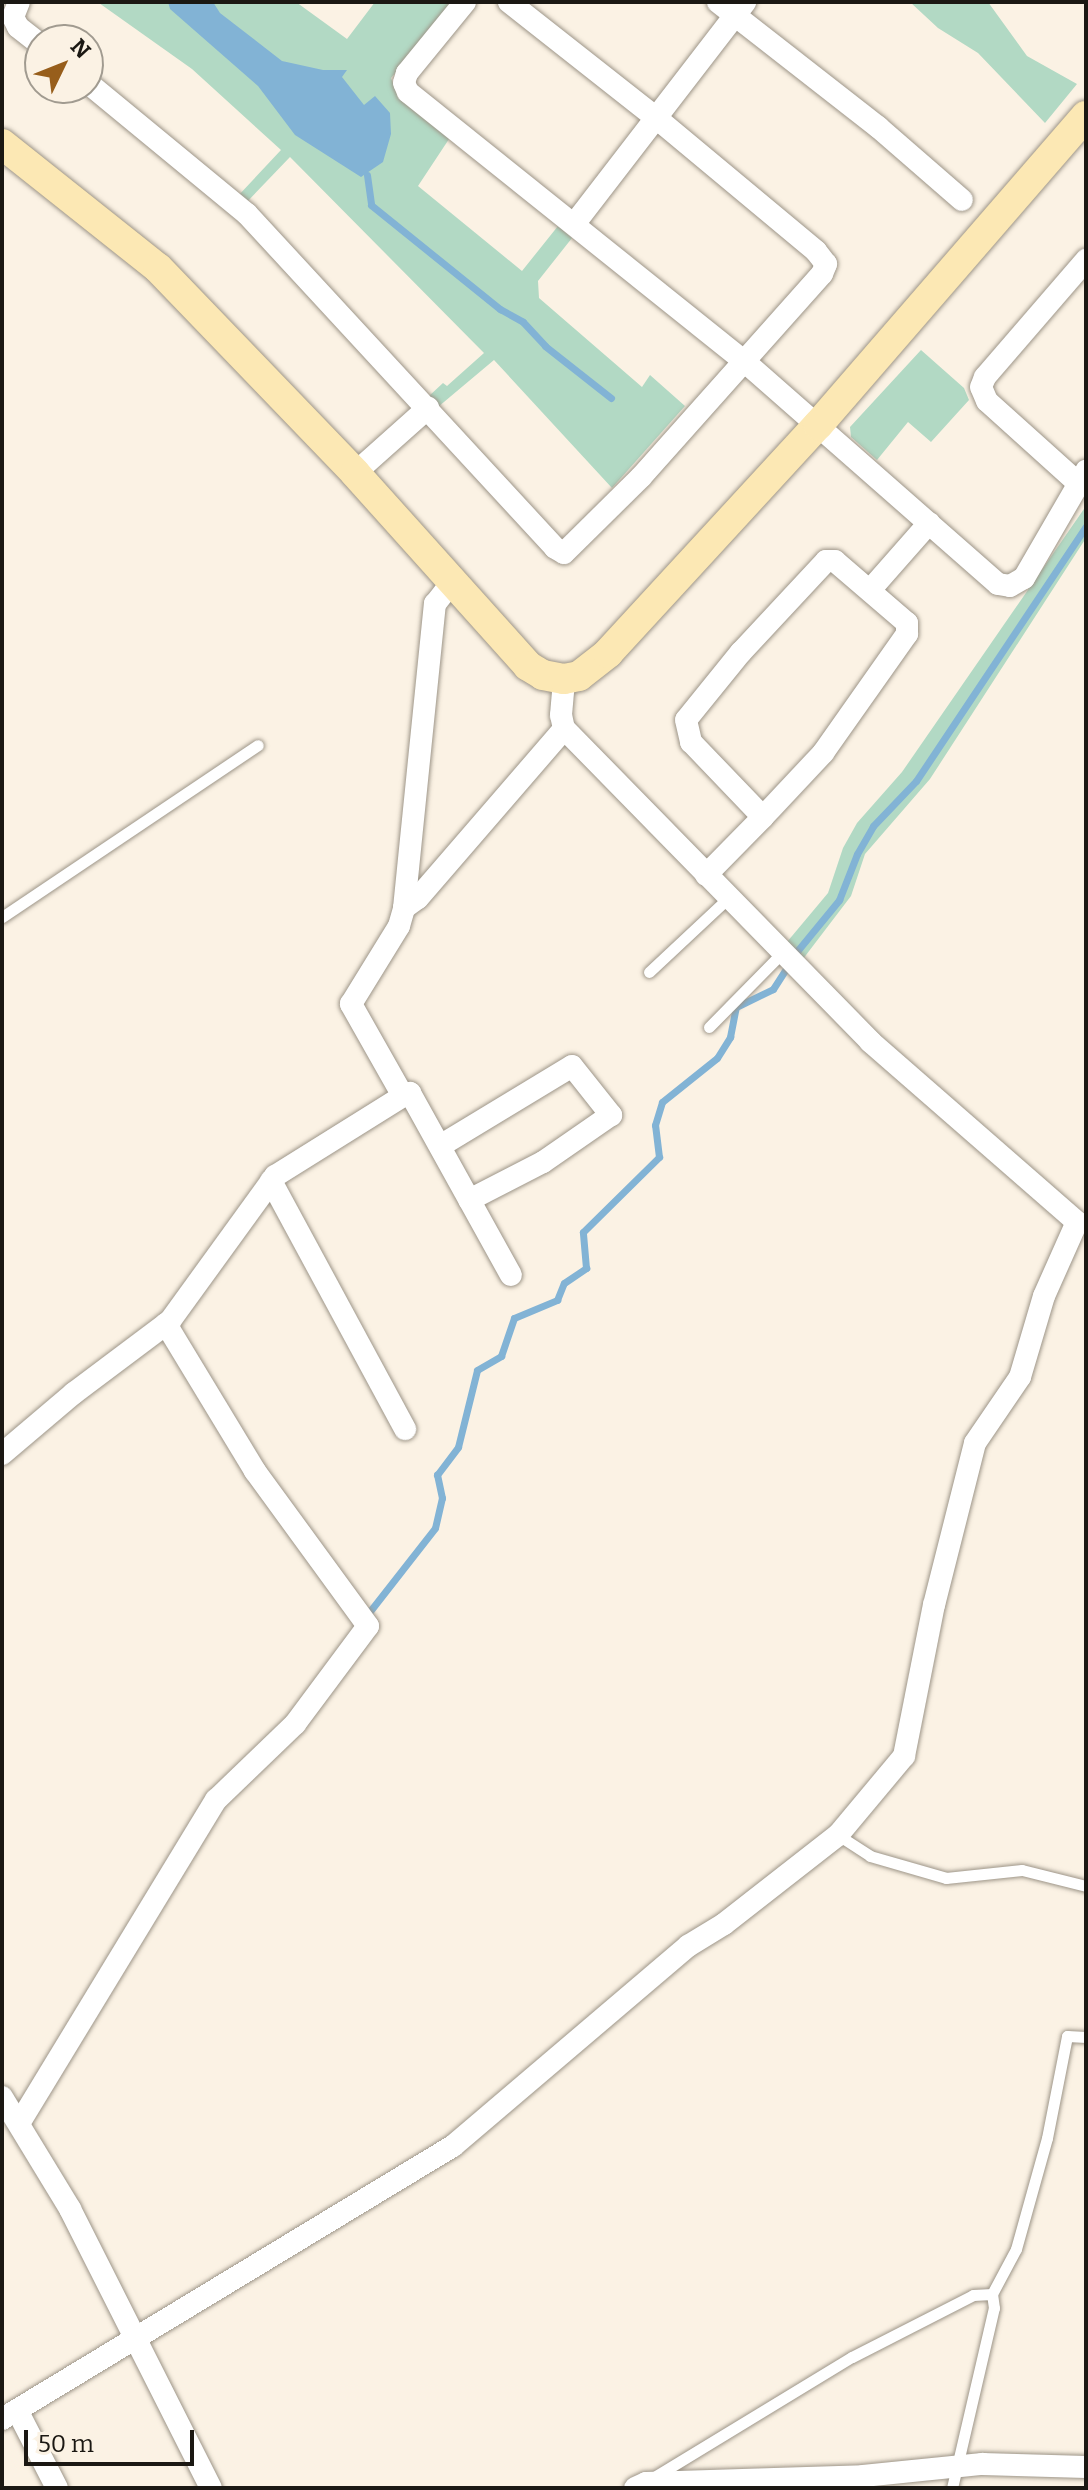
<!DOCTYPE html>
<html>
<head>
<meta charset="utf-8">
<style>
  body { margin:0 }
  #map { position:relative; width:1088px; height:2490px; overflow:hidden; background:#fbf2e4; font-family:Bitter,serif }
  div>[style] { position:absolute }
  .green>* { inset:0; background:#b2d9c4 }
  .water>* { inset:0; background:#82b3d5 }
  .stream>* { height:7px; margin:-3.5px; padding:0 3.5px; transform-origin:3.5px; border-radius:3.5px; background:#82b3d5 }
  .roads { filter:drop-shadow(0 0 2px #9d9588) drop-shadow(0 0 2px #9d9588) }
  .lane>* { height:11px; margin:-5.5px; padding:0 5.5px; transform-origin:5.5px; border-radius:5.5px; background:#fff }
  .street>* { height:22px; margin:-11px; padding:0 11px; transform-origin:11px; border-radius:11px; background:#fff }
  .secondary>* { height:30px; margin:-15px; padding:0 15px; transform-origin:15px; border-radius:15px; background:#fce8b4 }
  span { translate:-50% -50%; white-space:nowrap; text-align:center; line-height:1.15; -webkit-text-stroke:8px #fbf2e4; paint-order:stroke }
  .frame { position:absolute; inset:0; border:4px solid #1b1813; pointer-events:none }
  .north { position:absolute; left:24px; top:24px; width:80px; height:80px; box-sizing:border-box; background:#fbf2e4; border:2px solid #a19b90; border-radius:50%; rotate:47deg; font-size:22px; font-weight:700; line-height:32px; text-align:center; color:#1b1813 }
  .north::after { content:''; display:block; margin:auto; width:28px; height:36px; background:#975e1b; clip-path:polygon(50% 0,100% 100%,50% 72%,0 100%) }
  .scale { position:absolute; left:24px; top:2430px; width:170px; height:36px; box-sizing:border-box; border:4px solid #1b1813; border-top:0; padding-left:10px; font-size:24px; line-height:28px; white-space:nowrap; color:#1b1813; -webkit-text-stroke:6px #fbf2e4; paint-order:stroke }
</style>
</head>
<body>
<div id="map">
  <div class="green">
    <div style="clip-path:polygon(296px 2px,347px 39px,375px 2px,455px 2px,391px 78px,397px 94px,451px 136px,418px 186px,522px 271px,558px 226px,572px 238px,538px 281px,539px 298px,642px 387px,650px 375px,685px 406px,612px 488px,494px 360px,438px 407px,429px 396px,443px 383px,447px 386px,484px 353px,290px 157px,245px 204px,237px 197px,281px 150px,192px 69px,99px 3px)"></div>
    <div style="clip-path:polygon(910px 2px,988px 2px,1027px 56px,1077px 84px,1045px 123px,978px 53px,938px 28px)"></div>
    <div style="clip-path:polygon(921px 350px,964px 388px,969px 400px,931px 442px,908px 422px,877px 460px,851px 437px,850px 427px)"></div>
    <div style="clip-path:polygon(1086px 506px,1086px 538px,930px 779px,865px 854px,851px 896px,803px 959px,787px 942px,828px 893px,843px 848px,857px 823px,902px 772px)"></div>
  </div>
  <div class="water">
    <div style="clip-path:polygon(168px 2px,213px 2px,220px 13px,282px 61px,323px 70px,347px 70px,342px 77px,364px 105px,375px 96px,390px 113px,391px 134px,383px 162px,361px 177px,295px 135px,258px 86px,170px 9px)"></div>
  </div>
  <div class="stream">
    <div style="left:367px;top:175px;width:30px;rotate:82deg"></div>
    <div style="left:371px;top:205px;width:166px;rotate:38.9deg"></div>
    <div style="left:500px;top:309px;width:26px;rotate:29deg"></div>
    <div style="left:523px;top:322px;width:33px;rotate:47deg"></div>
    <div style="left:545px;top:346px;width:84px;rotate:38.2deg"></div>
    <div style="left:367px;top:1615px;width:110px;rotate:-52deg"></div>
    <div style="left:435px;top:1528px;width:31px;rotate:-77deg"></div>
    <div style="left:442px;top:1498px;width:24px;rotate:-102deg"></div>
    <div style="left:437px;top:1475px;width:35px;rotate:-53deg"></div>
    <div style="left:458px;top:1447px;width:79px;rotate:-76.1deg"></div>
    <div style="left:477px;top:1370px;width:28px;rotate:-30deg"></div>
    <div style="left:501px;top:1356px;width:40px;rotate:-71.1deg"></div>
    <div style="left:514px;top:1318px;width:47px;rotate:-22.7deg"></div>
    <div style="left:557px;top:1300px;width:18px;rotate:-68deg"></div>
    <div style="left:564px;top:1283px;width:27px;rotate:-34deg"></div>
    <div style="left:586px;top:1268px;width:36px;rotate:-95deg"></div>
    <div style="left:583px;top:1232px;width:107px;rotate:-44.6deg"></div>
    <div style="left:659px;top:1157px;width:32px;rotate:-97deg"></div>
    <div style="left:655px;top:1125px;width:24px;rotate:-73deg"></div>
    <div style="left:662px;top:1102px;width:70px;rotate:-38.7deg"></div>
    <div style="left:717px;top:1058px;width:25px;rotate:-58deg"></div>
    <div style="left:730px;top:1037px;width:31px;rotate:-79deg"></div>
    <div style="left:736px;top:1007px;width:41px;rotate:-25.9deg"></div>
    <div style="left:773px;top:989px;width:46px;rotate:-57.3deg"></div>
    <div style="left:798px;top:950px;width:65px;rotate:-50.6deg"></div>
    <div style="left:839px;top:900px;width:49px;rotate:-68.6deg"></div>
    <div style="left:857px;top:854px;width:32px;rotate:-60deg"></div>
    <div style="left:873px;top:826px;width:62px;rotate:-46.3deg"></div>
    <div style="left:916px;top:781px;width:306px;rotate:-56.3deg"></div>
  </div>
  <div class="roads">
    <div class="lane">
      <div style="left:2px;top:917px;width:308px;rotate:-33.9deg"></div>
      <div style="left:649px;top:972px;width:108px;rotate:-43.1deg"></div>
      <div style="left:709px;top:1027px;width:104px;rotate:-45.4deg"></div>
      <div style="left:838px;top:1835px;width:38px;rotate:33deg"></div>
      <div style="left:870px;top:1856px;width:79px;rotate:16.1deg"></div>
      <div style="left:946px;top:1878px;width:76px;rotate:-6deg"></div>
      <div style="left:1022px;top:1870px;width:66px;rotate:14deg"></div>
      <div style="left:651px;top:2479px;width:235px;rotate:-31.3deg"></div>
      <div style="left:852px;top:2357px;width:136px;rotate:-27.1deg"></div>
      <div style="left:973px;top:2295px;width:19px;rotate:-3deg"></div>
      <div style="left:992px;top:2294px;width:51px;rotate:-61.9deg"></div>
      <div style="left:1016px;top:2249px;width:115px;rotate:-74.4deg"></div>
      <div style="left:1047px;top:2138px;width:104px;rotate:-78.9deg"></div>
      <div style="left:1067px;top:2036px;width:19px;rotate:3deg"></div>
      <div style="left:952px;top:2488px;width:185px;rotate:-76.9deg"></div>
      <div style="left:994px;top:2308px;width:14px;rotate:-98deg"></div>
    </div>
    <div class="street">
      <div style="left:19px;top:2px;width:16px;rotate:112deg"></div>
      <div style="left:13px;top:17px;width:11px;rotate:63deg"></div>
      <div style="left:18px;top:27px;width:28px;rotate:38deg"></div>
      <div style="left:465px;top:2px;width:92px;rotate:129.2deg"></div>
      <div style="left:407px;top:73px;width:10px;rotate:107deg"></div>
      <div style="left:404px;top:83px;width:10px;rotate:66deg"></div>
      <div style="left:408px;top:92px;width:430px;rotate:38.7deg"></div>
      <div style="left:744px;top:361px;width:338px;rotate:41.3deg"></div>
      <div style="left:998px;top:584px;width:12px;rotate:9deg"></div>
      <div style="left:1010px;top:586px;width:16px;rotate:-30deg"></div>
      <div style="left:1024px;top:578px;width:124px;rotate:-59.9deg"></div>
      <div style="left:718px;top:2px;width:203px;rotate:38deg"></div>
      <div style="left:878px;top:127px;width:111px;rotate:41deg"></div>
      <div style="left:88px;top:83px;width:206px;rotate:39.5deg"></div>
      <div style="left:247px;top:214px;width:454px;rotate:47.3deg"></div>
      <div style="left:555px;top:548px;width:10px;rotate:29deg"></div>
      <div style="left:564px;top:553px;width:108px;rotate:-44.6deg"></div>
      <div style="left:641px;top:477px;width:272px;rotate:-48.3deg"></div>
      <div style="left:822px;top:274px;width:11px;rotate:-68deg"></div>
      <div style="left:826px;top:264px;width:16px;rotate:-128deg"></div>
      <div style="left:816px;top:251px;width:209px;rotate:-140.2deg"></div>
      <div style="left:655px;top:117px;width:186px;rotate:-141.8deg"></div>
      <div style="left:575px;top:223px;width:279px;rotate:-52.4deg"></div>
      <div style="left:355px;top:473px;width:98px;rotate:-41.7deg"></div>
      <div style="left:1078px;top:483px;width:122px;rotate:-138deg"></div>
      <div style="left:987px;top:401px;width:15px;rotate:-113deg"></div>
      <div style="left:981px;top:387px;width:11px;rotate:-68deg"></div>
      <div style="left:985px;top:377px;width:155px;rotate:-49.2deg"></div>
      <div style="left:871px;top:589px;width:88px;rotate:-48.7deg"></div>
      <div style="left:706px;top:875px;width:81px;rotate:-45.5deg"></div>
      <div style="left:763px;top:817px;width:88px;rotate:-46.8deg"></div>
      <div style="left:823px;top:753px;width:146px;rotate:-54.8deg"></div>
      <div style="left:907px;top:634px;width:11px;rotate:-90deg"></div>
      <div style="left:907px;top:623px;width:95px;rotate:-139.3deg"></div>
      <div style="left:835px;top:561px;width:9px;rotate:180deg"></div>
      <div style="left:826px;top:561px;width:125px;rotate:133deg"></div>
      <div style="left:741px;top:652px;width:87px;rotate:129deg"></div>
      <div style="left:686px;top:720px;width:23px;rotate:77deg"></div>
      <div style="left:691px;top:742px;width:104px;rotate:46.2deg"></div>
      <div style="left:404px;top:908px;width:17px;rotate:-36deg"></div>
      <div style="left:418px;top:898px;width:223px;rotate:-49.2deg"></div>
      <div style="left:403px;top:1096px;width:8px;rotate:-23deg"></div>
      <div style="left:410px;top:1093px;width:208px;rotate:61deg"></div>
      <div style="left:440px;top:1146px;width:154px;rotate:-31.2deg"></div>
      <div style="left:572px;top:1066px;width:63px;rotate:51.5deg"></div>
      <div style="left:611px;top:1115px;width:83px;rotate:145.3deg"></div>
      <div style="left:543px;top:1162px;width:83px;rotate:152.8deg"></div>
      <div style="left:271px;top:1181px;width:282px;rotate:61.6deg"></div>
      <div style="left:2px;top:1454px;width:94px;rotate:-40.3deg"></div>
      <div style="left:74px;top:1393px;width:120px;rotate:-36.9deg"></div>
      <div style="left:170px;top:1321px;width:179px;rotate:-54.1deg"></div>
      <div style="left:275px;top:1176px;width:151px;rotate:-32deg"></div>
      <div style="left:403px;top:1096px;width:106px;rotate:-119.5deg"></div>
      <div style="left:351px;top:1004px;width:92px;rotate:-58.4deg"></div>
      <div style="left:399px;top:926px;width:19px;rotate:-74deg"></div>
      <div style="left:404px;top:908px;width:306px;rotate:-84.2deg"></div>
      <div style="left:435px;top:604px;width:28px;rotate:-52deg"></div>
      <div style="left:2px;top:2097px;width:131px;rotate:58.7deg"></div>
      <div style="left:70px;top:2209px;width:313px;rotate:63.2deg"></div>
      <div style="left:20px;top:2122px;width:377px;rotate:-58.7deg"></div>
      <div style="left:216px;top:1800px;width:110px;rotate:-43.9deg"></div>
      <div style="left:295px;top:1724px;width:122px;rotate:-53.3deg"></div>
      <div style="left:368px;top:1626px;width:192px;rotate:-126.1deg"></div>
      <div style="left:255px;top:1471px;width:172px;rotate:-121.2deg"></div>
      <div style="left:17px;top:2410px;width:88px;rotate:62.9deg"></div>
      <div style="left:2px;top:2419px;width:527px;rotate:-31.19deg"></div>
      <div style="left:453px;top:2146px;width:309px;rotate:-40.4deg"></div>
      <div style="left:688px;top:1946px;width:42px;rotate:-31.4deg"></div>
      <div style="left:724px;top:1924px;width:145px;rotate:-38deg"></div>
      <div style="left:838px;top:1835px;width:103px;rotate:-50.1deg"></div>
      <div style="left:904px;top:1756px;width:154px;rotate:-78.8deg"></div>
      <div style="left:934px;top:1605px;width:167px;rotate:-75.8deg"></div>
      <div style="left:975px;top:1443px;width:80px;rotate:-55.7deg"></div>
      <div style="left:1020px;top:1377px;width:84px;rotate:-73.5deg"></div>
      <div style="left:1044px;top:1296px;width:81px;rotate:-66deg"></div>
      <div style="left:1077px;top:1222px;width:274px;rotate:-138.9deg"></div>
      <div style="left:871px;top:1042px;width:438px;rotate:-134.4deg"></div>
      <div style="left:564px;top:729px;width:14px;rotate:-102deg"></div>
      <div style="left:561px;top:715px;width:36px;rotate:-85deg"></div>
      <div style="left:635px;top:2488px;width:12px;rotate:-24deg"></div>
      <div style="left:646px;top:2483px;width:217px;rotate:-1.8deg"></div>
      <div style="left:863px;top:2476px;width:120px;rotate:-5.8deg"></div>
      <div style="left:982px;top:2464px;width:104px;rotate:1.7deg"></div>
    </div>
    <div class="secondary">
      <div style="left:2px;top:144px;width:199px;rotate:38.5deg"></div>
      <div style="left:158px;top:268px;width:284px;rotate:46.1deg"></div>
      <div style="left:355px;top:473px;width:259px;rotate:48.1deg"></div>
      <div style="left:528px;top:666px;width:17px;rotate:31deg"></div>
      <div style="left:543px;top:675px;width:21px;rotate:11deg"></div>
      <div style="left:564px;top:679px;width:15px;rotate:-11deg"></div>
      <div style="left:579px;top:676px;width:37px;rotate:-38deg"></div>
      <div style="left:608px;top:653px;width:310px;rotate:-47.4deg"></div>
      <div style="left:818px;top:425px;width:409px;rotate:-49.1deg"></div>
    </div>
  </div>
  <div class="frame"></div>
  <div class="north">N</div>
  <div class="scale">50 m</div>
</div>
</body>
</html>
